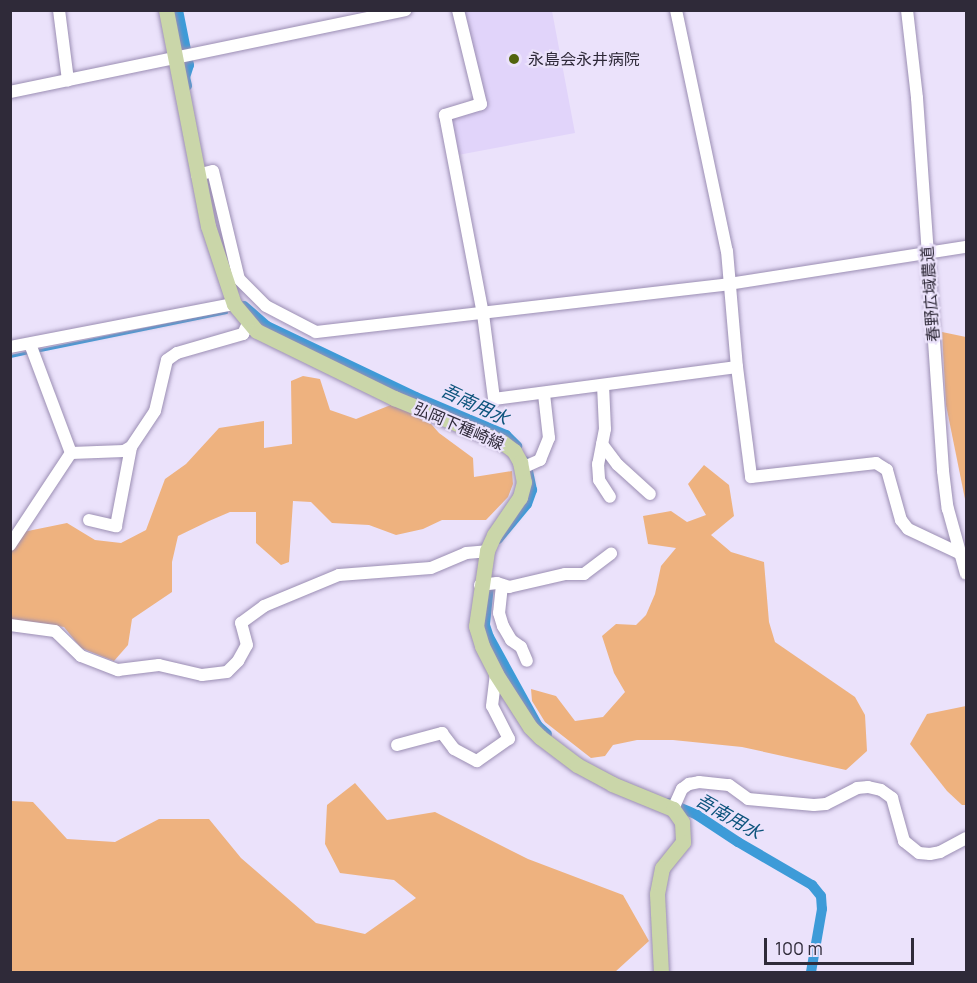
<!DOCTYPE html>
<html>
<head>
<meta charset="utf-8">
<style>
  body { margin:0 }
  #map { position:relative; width:977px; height:983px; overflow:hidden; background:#ebe2fb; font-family:Manrope,"Noto Sans JP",sans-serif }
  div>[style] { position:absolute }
  .built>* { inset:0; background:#e1d4fa }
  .green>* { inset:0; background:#eeb27f }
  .stream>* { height:3px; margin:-1.5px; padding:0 1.5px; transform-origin:1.5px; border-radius:1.5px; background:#3d9bd8 }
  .canal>* { height:10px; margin:-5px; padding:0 5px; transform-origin:5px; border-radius:5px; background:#3d9bd8 }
  .roads { filter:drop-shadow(0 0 2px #9b8eb3) drop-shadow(0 0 2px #9b8eb3) }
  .minor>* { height:12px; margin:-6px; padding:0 6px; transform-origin:6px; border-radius:6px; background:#fff }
  .major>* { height:15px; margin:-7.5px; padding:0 7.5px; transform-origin:7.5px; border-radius:7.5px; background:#cad6a9 }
  .dots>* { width:16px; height:16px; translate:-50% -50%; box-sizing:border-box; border:3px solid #ebe2fb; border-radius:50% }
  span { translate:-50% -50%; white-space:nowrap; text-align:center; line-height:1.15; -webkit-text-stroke:4.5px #ebe2fb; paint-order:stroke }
  .poi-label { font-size:16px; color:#2f2a39 }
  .left { translate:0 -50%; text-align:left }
  .street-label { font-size:16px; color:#2f2a39 }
  .water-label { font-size:18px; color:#0c537c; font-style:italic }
  .frame { position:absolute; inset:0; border:12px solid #2f2a39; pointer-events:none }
  .scale { position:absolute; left:764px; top:938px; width:150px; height:27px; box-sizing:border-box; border:3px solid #2f2a39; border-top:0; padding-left:8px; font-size:18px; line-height:21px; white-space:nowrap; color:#2f2a39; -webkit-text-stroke:4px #ebe2fb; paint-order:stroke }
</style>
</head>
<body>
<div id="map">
  <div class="built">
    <div style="clip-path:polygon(462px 11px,552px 11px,575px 133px,458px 155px,450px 117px,486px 105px)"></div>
  </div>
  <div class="green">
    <div style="clip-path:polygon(942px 332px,966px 337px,966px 504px,946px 405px)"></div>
    <div style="clip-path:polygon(303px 376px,320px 379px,330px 410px,356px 419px,398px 402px,425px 417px,439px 433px,473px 458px,474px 477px,512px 471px,513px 484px,508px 497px,486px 520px,442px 520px,423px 529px,396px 535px,369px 525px,332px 523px,311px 502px,293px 501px,289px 562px,281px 565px,256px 543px,256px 512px,230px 512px,209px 521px,178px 536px,172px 562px,172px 592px,132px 619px,128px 645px,114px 661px,81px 648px,64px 627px,33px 622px,11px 622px,11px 548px,23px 532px,67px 523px,95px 540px,121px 543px,146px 530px,165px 479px,186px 464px,219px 428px,264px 421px,264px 448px,292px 444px,291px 381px)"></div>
    <div style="clip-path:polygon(704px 465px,729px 485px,734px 516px,711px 535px,731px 552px,764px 562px,769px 622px,775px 642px,855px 697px,865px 715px,867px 751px,846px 770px,742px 747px,673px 740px,637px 740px,613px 745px,605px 756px,591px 758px,545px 722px,532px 701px,531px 689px,556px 696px,575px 721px,603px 717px,625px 692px,614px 673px,602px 636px,616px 624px,636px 625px,646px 615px,655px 594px,661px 566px,676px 548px,648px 544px,643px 516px,671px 511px,687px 522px,706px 515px,688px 484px)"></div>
    <div style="clip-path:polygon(966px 706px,966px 805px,962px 805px,947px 791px,910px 744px,927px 714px)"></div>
    <div style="clip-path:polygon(355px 783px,387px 820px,435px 812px,528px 859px,623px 895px,649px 941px,615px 972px,11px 972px,11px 801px,33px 802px,67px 839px,115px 842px,159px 819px,209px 819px,241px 858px,316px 923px,365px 934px,416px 898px,394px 880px,340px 873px,325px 844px,327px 805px)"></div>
  </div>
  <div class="stream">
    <div style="left:35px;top:351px;width:195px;rotate:-11.5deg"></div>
    <div style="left:10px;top:356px;width:19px;rotate:-12deg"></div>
  </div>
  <div class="canal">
    <div style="left:178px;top:10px;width:56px;rotate:78.7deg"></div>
    <div style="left:189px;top:65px;width:13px;rotate:108deg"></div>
    <div style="left:185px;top:77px;width:9px;rotate:77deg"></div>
    <div style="left:244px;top:306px;width:30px;rotate:41deg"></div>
    <div style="left:267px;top:326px;width:165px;rotate:25.5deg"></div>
    <div style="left:416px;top:397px;width:98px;rotate:22.9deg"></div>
    <div style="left:506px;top:435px;width:16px;rotate:45deg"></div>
    <div style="left:498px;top:539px;width:45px;rotate:-50.4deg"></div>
    <div style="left:527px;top:504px;width:15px;rotate:-70deg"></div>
    <div style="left:532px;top:490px;width:29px;rotate:-102deg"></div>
    <div style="left:489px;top:586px;width:39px;rotate:96deg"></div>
    <div style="left:485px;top:625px;width:13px;rotate:72deg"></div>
    <div style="left:489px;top:637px;width:102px;rotate:61.2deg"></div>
    <div style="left:538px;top:726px;width:12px;rotate:42deg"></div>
    <div style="left:669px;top:803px;width:30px;rotate:23deg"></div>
    <div style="left:697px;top:815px;width:49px;rotate:33.4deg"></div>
    <div style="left:738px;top:842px;width:86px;rotate:30.2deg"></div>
    <div style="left:812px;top:885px;width:14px;rotate:51deg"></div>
    <div style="left:821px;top:896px;width:13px;rotate:86deg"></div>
    <div style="left:822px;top:909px;width:64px;rotate:99.9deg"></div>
  </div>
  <div class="roads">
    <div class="minor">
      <div style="left:59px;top:10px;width:71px;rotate:82.7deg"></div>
      <div style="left:458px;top:10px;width:97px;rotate:76.3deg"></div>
      <div style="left:481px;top:104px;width:38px;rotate:163deg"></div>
      <div style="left:445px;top:115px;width:203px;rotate:79.2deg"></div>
      <div style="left:483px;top:314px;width:86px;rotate:82.6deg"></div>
      <div style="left:494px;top:399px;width:245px;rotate:-7.5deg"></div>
      <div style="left:676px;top:10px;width:246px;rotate:78.1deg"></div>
      <div style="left:727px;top:251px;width:116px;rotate:85.1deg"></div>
      <div style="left:737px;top:367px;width:111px;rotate:82.7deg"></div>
      <div style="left:751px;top:477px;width:126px;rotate:-6.4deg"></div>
      <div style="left:876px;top:463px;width:13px;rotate:32deg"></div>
      <div style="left:887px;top:470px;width:52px;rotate:74.4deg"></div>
      <div style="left:901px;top:520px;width:11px;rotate:52deg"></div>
      <div style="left:908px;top:529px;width:56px;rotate:25.2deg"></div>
      <div style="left:959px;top:553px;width:10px;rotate:45deg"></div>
      <div style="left:907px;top:10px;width:89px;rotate:83.5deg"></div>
      <div style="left:917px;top:98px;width:374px;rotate:86deg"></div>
      <div style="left:943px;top:471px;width:38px;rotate:83deg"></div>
      <div style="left:948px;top:509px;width:67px;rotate:74.5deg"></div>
      <div style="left:10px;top:92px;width:404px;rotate:-11.7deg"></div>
      <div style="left:197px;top:175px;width:16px;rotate:-14deg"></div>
      <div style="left:213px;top:171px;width:111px;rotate:76.5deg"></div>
      <div style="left:239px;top:279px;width:38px;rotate:45deg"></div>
      <div style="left:266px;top:306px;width:56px;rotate:27.5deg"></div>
      <div style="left:316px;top:332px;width:416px;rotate:-6.6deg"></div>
      <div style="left:729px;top:284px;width:240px;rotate:-8.9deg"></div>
      <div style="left:30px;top:344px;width:116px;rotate:69.4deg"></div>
      <div style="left:10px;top:347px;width:228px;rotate:-10.9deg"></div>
      <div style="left:603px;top:385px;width:44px;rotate:87.4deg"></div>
      <div style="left:605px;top:429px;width:36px;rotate:101deg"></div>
      <div style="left:598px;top:464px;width:16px;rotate:86deg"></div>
      <div style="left:599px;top:480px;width:20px;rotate:57deg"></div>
      <div style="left:602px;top:444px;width:26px;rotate:53deg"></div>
      <div style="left:618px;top:465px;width:43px;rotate:42.2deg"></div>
      <div style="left:522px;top:468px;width:20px;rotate:-24deg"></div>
      <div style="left:540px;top:460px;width:24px;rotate:-68deg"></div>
      <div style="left:549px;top:438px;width:44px;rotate:-96.5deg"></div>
      <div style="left:89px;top:520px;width:28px;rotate:13deg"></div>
      <div style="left:116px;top:526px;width:80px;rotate:-79.2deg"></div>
      <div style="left:10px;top:545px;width:110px;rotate:-56.5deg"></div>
      <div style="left:71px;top:453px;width:53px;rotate:-2.2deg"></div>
      <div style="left:124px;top:451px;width:8px;rotate:-30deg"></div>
      <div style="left:131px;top:447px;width:43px;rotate:-56.3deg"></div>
      <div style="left:155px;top:411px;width:52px;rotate:-76.8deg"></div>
      <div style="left:167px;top:360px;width:12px;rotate:-35deg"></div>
      <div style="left:177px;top:353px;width:69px;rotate:-16.1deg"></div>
      <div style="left:243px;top:334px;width:14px;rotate:-65deg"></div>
      <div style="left:480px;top:585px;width:17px;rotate:-7deg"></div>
      <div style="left:497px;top:583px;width:13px;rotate:18deg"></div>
      <div style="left:509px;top:587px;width:57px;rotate:-13.1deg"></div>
      <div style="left:565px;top:574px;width:19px"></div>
      <div style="left:584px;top:574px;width:34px;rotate:-37deg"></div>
      <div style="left:502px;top:585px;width:28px;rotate:96deg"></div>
      <div style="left:499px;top:613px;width:14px;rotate:73deg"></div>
      <div style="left:503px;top:626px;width:16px;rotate:60deg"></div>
      <div style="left:511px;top:640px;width:12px;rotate:35deg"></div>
      <div style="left:521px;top:647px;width:15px;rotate:67deg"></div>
      <div style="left:10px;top:625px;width:45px;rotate:7.6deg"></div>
      <div style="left:55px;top:631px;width:36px;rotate:44deg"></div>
      <div style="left:81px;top:656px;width:40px;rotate:21deg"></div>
      <div style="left:118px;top:670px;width:41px;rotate:-7deg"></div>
      <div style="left:159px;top:665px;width:44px;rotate:13.1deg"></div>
      <div style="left:202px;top:675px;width:25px;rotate:-7deg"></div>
      <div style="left:227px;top:672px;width:16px;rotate:-45deg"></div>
      <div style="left:238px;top:661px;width:18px;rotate:-61deg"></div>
      <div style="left:247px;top:645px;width:23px;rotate:-105deg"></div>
      <div style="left:241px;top:623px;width:29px;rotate:-36deg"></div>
      <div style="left:264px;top:606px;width:81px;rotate:-22.5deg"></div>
      <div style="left:339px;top:575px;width:92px;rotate:-4.4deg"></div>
      <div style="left:431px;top:568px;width:38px;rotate:-23deg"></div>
      <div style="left:466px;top:553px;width:21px;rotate:-5deg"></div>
      <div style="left:397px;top:745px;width:47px;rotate:-14.9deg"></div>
      <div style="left:442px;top:733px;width:20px;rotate:53deg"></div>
      <div style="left:454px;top:749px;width:26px;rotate:28deg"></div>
      <div style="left:477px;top:761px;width:39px;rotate:-35deg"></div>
      <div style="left:509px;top:739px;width:37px;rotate:-117deg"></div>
      <div style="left:492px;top:706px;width:32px;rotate:-83deg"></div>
      <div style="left:673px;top:809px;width:22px;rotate:-66deg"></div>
      <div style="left:682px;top:789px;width:9px;rotate:-36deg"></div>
      <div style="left:689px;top:784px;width:10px;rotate:-11deg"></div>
      <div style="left:699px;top:782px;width:30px;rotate:6deg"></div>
      <div style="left:729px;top:785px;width:24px;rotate:36deg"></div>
      <div style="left:748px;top:799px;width:66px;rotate:5.2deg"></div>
      <div style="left:814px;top:805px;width:12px;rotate:-5deg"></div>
      <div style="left:826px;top:804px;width:35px;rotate:-27deg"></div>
      <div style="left:857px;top:788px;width:11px;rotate:-5deg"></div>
      <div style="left:868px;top:787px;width:13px;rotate:13deg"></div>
      <div style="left:881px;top:790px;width:14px;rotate:36deg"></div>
      <div style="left:892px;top:798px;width:45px;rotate:74.4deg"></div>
      <div style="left:904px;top:841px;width:19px;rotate:39deg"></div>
      <div style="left:919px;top:853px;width:11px;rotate:5deg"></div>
      <div style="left:930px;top:854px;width:10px;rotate:-11deg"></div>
      <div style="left:940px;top:852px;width:30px;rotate:-28deg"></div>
    </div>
    <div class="major">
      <div style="left:166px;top:10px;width:220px;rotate:79deg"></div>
      <div style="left:208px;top:226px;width:82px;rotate:71.6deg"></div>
      <div style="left:234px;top:304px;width:35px;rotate:50deg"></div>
      <div style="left:257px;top:331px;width:153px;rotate:26.1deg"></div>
      <div style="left:394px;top:398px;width:117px;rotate:22.2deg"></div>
      <div style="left:502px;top:442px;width:15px;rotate:37deg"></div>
      <div style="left:514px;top:451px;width:13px;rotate:61deg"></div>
      <div style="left:520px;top:462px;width:20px;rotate:79deg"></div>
      <div style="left:524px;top:482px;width:16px;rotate:105deg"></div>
      <div style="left:520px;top:497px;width:46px;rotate:124.4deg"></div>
      <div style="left:494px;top:535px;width:17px;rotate:114deg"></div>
      <div style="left:487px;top:551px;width:76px;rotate:98.3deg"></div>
      <div style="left:476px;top:626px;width:21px;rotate:73deg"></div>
      <div style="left:482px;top:646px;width:31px;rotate:63deg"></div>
      <div style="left:496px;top:674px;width:63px;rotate:57.3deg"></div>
      <div style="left:530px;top:727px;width:14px;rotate:45deg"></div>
      <div style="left:540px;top:737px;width:46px;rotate:37.1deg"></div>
      <div style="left:577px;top:765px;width:40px;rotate:28deg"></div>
      <div style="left:612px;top:784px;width:66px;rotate:22.3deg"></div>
      <div style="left:673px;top:809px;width:16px;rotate:55deg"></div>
      <div style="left:682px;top:822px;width:20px;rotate:87deg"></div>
      <div style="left:683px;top:842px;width:33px;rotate:129deg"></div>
      <div style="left:662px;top:868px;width:26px;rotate:101deg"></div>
      <div style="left:657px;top:894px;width:78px;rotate:87.1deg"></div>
    </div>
  </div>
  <div class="dots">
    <div style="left:514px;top:59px;background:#52640d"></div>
  </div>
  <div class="poi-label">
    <span class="left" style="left:528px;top:59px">永島会永井病院</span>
  </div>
  <div class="street-label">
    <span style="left:930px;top:294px;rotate:-94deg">春野広域農道</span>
    <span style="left:459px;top:426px;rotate:23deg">弘岡下種崎線</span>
  </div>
  <div class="water-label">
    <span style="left:475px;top:404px;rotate:25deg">吾南用水</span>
    <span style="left:729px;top:816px;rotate:30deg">吾南用水</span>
  </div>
  <div class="frame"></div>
  <div class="scale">100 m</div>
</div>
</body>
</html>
